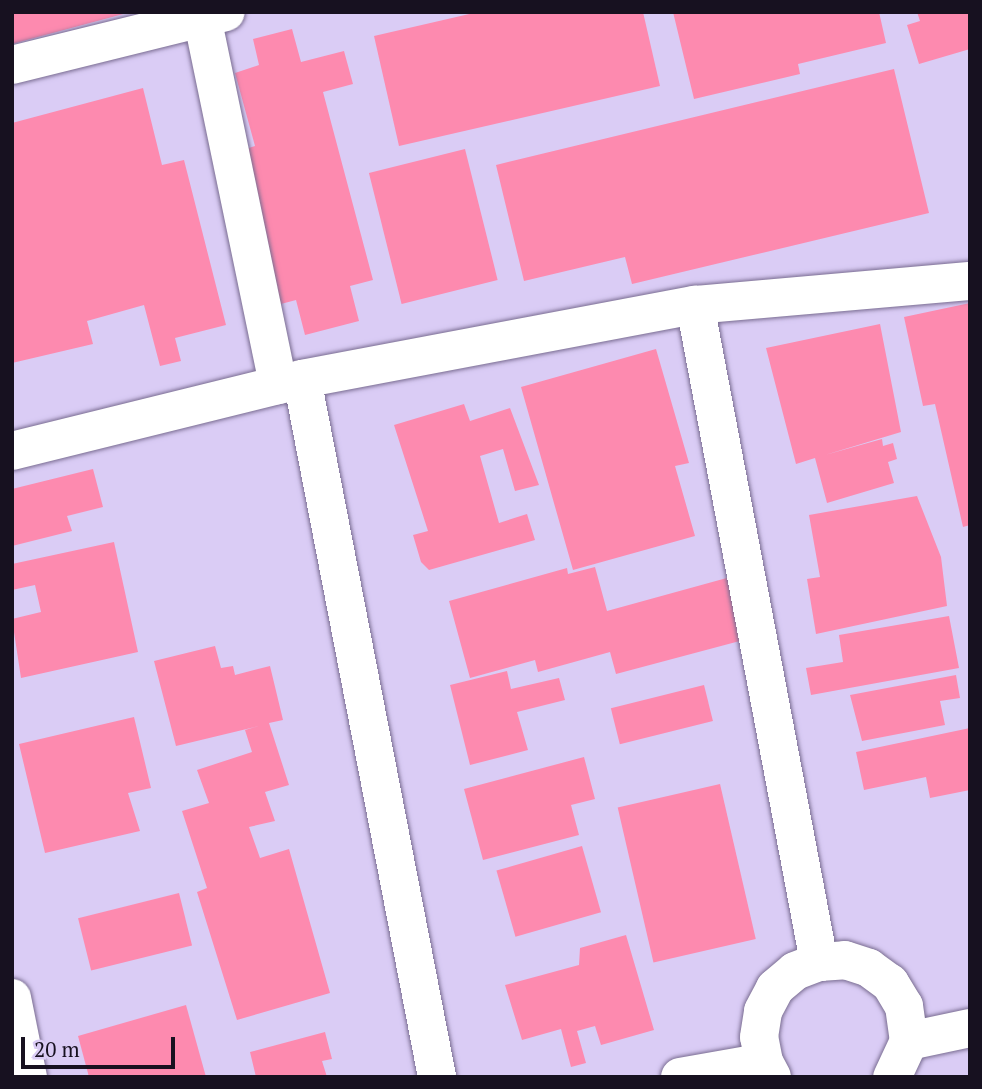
<!DOCTYPE html>
<html>
<head>
<meta charset="utf-8">
<style>
  body { margin:0 }
  #map { position:relative; width:982px; height:1089px; overflow:hidden; background:#daccf5; font-family:"PT Serif",serif }
  div>[style] { position:absolute }
  .building>* { inset:0; background:#fd8aaf; transform-origin:0 0 }
  .roads { filter:drop-shadow(0 0 2px #796c91) drop-shadow(0 0 2px #796c91) }
  .minor>* { height:38px; margin:-19px; padding:0 19px; transform-origin:19px; border-radius:19px; background:#fff }
  span { translate:-50% -50%; white-space:nowrap; text-align:center; line-height:1.15; -webkit-text-stroke:5px #daccf5; paint-order:stroke }
  .frame { position:absolute; inset:0; border:14px solid #171120; pointer-events:none }
  .scale { position:absolute; left:21px; top:1037px; width:154px; height:32px; box-sizing:border-box; border:4px solid #171120; border-top:0; padding-left:9px; font-size:21px; line-height:24px; white-space:nowrap; color:#171120; -webkit-text-stroke:5px #daccf5; paint-order:stroke }
</style>
</head>
<body>
<div id="map">
  <div class="building">
    <div style="clip-path:polygon(12px 12px,127px 12px,127px 13px,12px 44px)"></div>
    <div style="clip-path:polygon(478px 12px,643px 12px,660px 86px,399px 146px,374px 36px)"></div>
    <div style="clip-path:polygon(673px 12px,879px 12px,886px 43px,798px 64px,800px 74px,694px 99px)"></div>
    <div style="clip-path:polygon(917px 12px,970px 12px,970px 49px,919px 64px,907px 25px,920px 21px)"></div>
    <div style="clip-path:polygon(292px 29px,301px 62px,344px 51px,353px 84px,323px 92px,373px 280px,350px 286px,359px 321px,305px 335px,296px 300px,277px 305px,236px 152px,255px 146px,235px 73px,259px 65px,253px 39px)"></div>
    <div style="clip-path:polygon(894px 69px,929px 213px,632px 284px,625px 257px,524px 281px,496px 165px)"></div>
    <div style="clip-path:polygon(143px 88px,162px 165px,184px 160px,226px 325px,175px 338px,181px 361px,160px 366px,144px 305px,87px 321px,93px 344px,12px 363px,12px 123px)"></div>
    <div style="left:465px;top:149px;width:135px;height:99px;rotate:76deg"></div>
    <div style="clip-path:polygon(970px 303px,970px 525px,963px 527px,935px 404px,923px 406px,904px 317px)"></div>
    <div style="clip-path:polygon(880px 324px,901px 432px,825px 455px,882px 439px,883px 446px,893px 443px,897px 459px,888px 462px,894px 483px,827px 503px,815px 458px,796px 464px,766px 348px)"></div>
    <div style="clip-path:polygon(656px 349px,689px 463px,675px 466px,695px 536px,573px 570px,521px 387px)"></div>
    <div style="clip-path:polygon(464px 404px,470px 421px,510px 408px,539px 485px,515px 491px,503px 449px,480px 456px,499px 523px,527px 514px,535px 540px,429px 570px,421px 562px,413px 535px,428px 531px,394px 425px)"></div>
    <div style="clip-path:polygon(93px 469px,103px 507px,67px 516px,72px 531px,12px 546px,12px 489px)"></div>
    <div style="clip-path:polygon(917px 496px,941px 557px,947px 606px,816px 634px,807px 579px,820px 577px,809px 515px)"></div>
    <div style="clip-path:polygon(114px 542px,138px 652px,21px 678px,12px 619px,41px 612px,35px 585px,12px 590px,12px 564px)"></div>
    <div style="clip-path:polygon(595px 567px,607px 611px,734px 576px,751px 638px,616px 674px,610px 652px,538px 672px,535px 660px,470px 678px,449px 601px,567px 568px,568px 574px)"></div>
    <div style="clip-path:polygon(949px 616px,959px 668px,811px 695px,806px 668px,843px 662px,839px 635px)"></div>
    <div style="clip-path:polygon(215px 646px,221px 668px,233px 666px,235px 675px,270px 666px,283px 720px,269px 723px,289px 785px,265px 792px,275px 821px,249px 827px,260px 858px,289px 849px,330px 993px,237px 1020px,197px 892px,207px 888px,182px 811px,209px 803px,197px 770px,252px 752px,245px 730px,259px 726px,176px 746px,154px 661px)"></div>
    <div style="clip-path:polygon(507px 671px,511px 689px,559px 678px,565px 700px,517px 712px,528px 750px,470px 765px,450px 685px)"></div>
    <div style="clip-path:polygon(956px 675px,960px 698px,940px 701px,945px 725px,862px 741px,850px 695px)"></div>
    <div style="left:704px;top:685px;width:37px;height:96px;rotate:76deg"></div>
    <div style="clip-path:polygon(134px 717px,151px 788px,128px 793px,140px 831px,45px 853px,19px 744px)"></div>
    <div style="clip-path:polygon(970px 728px,970px 790px,930px 798px,926px 777px,864px 790px,856px 752px)"></div>
    <div style="clip-path:polygon(584px 757px,595px 799px,571px 805px,579px 835px,483px 860px,464px 789px)"></div>
    <div style="left:720px;top:784px;width:159px;height:105px;rotate:77deg"></div>
    <div style="left:582px;top:846px;width:69px;height:89px;rotate:74deg"></div>
    <div style="left:179px;top:893px;width:54px;height:104px;rotate:76deg"></div>
    <div style="clip-path:polygon(626px 935px,654px 1030px,601px 1045px,595px 1026px,577px 1031px,586px 1063px,571px 1067px,561px 1029px,522px 1040px,505px 985px,579px 965px,580px 948px)"></div>
    <div style="clip-path:polygon(186px 1005px,206px 1077px,89px 1077px,78px 1036px)"></div>
    <div style="clip-path:polygon(325px 1032px,332px 1059px,322px 1061px,327px 1077px,256px 1077px,250px 1052px)"></div>
  </div>
  <div class="roads">
    <div class="minor">
      <div style="left:201px;top:12px;width:381px;rotate:78.3deg"></div>
      <div style="left:12px;top:65px;width:220px;rotate:-13.9deg"></div>
      <div style="left:695px;top:305px;width:276px;rotate:-5deg"></div>
      <div style="left:302px;top:379px;width:400px;rotate:-10.7deg"></div>
      <div style="left:695px;top:305px;width:669px;rotate:79.31deg"></div>
      <div style="left:12px;top:451px;width:299px;rotate:-13.9deg"></div>
      <div style="left:302px;top:379px;width:711px;rotate:79.05deg"></div>
      <div style="left:12px;top:998px;width:81px;rotate:78.6deg"></div>
      <div style="left:909px;top:1041px;width:62px;rotate:-12deg"></div>
      <div style="left:680px;top:1077px;width:85px;rotate:-10.1deg"></div>
      <div style="left:772px;top:1077px;width:17px;rotate:-118deg"></div>
      <div style="left:764px;top:1062px;width:25px;rotate:-101deg"></div>
      <div style="left:759px;top:1037px;width:26px;rotate:-81deg"></div>
      <div style="left:763px;top:1011px;width:26px;rotate:-62deg"></div>
      <div style="left:775px;top:988px;width:26px;rotate:-40deg"></div>
      <div style="left:795px;top:971px;width:26px;rotate:-21deg"></div>
      <div style="left:819px;top:962px;width:26px;rotate:-4deg"></div>
      <div style="left:845px;top:960px;width:25px;rotate:18deg"></div>
      <div style="left:869px;top:968px;width:26px;rotate:36deg"></div>
      <div style="left:890px;top:983px;width:27px;rotate:59deg"></div>
      <div style="left:904px;top:1006px;width:35px;rotate:82deg"></div>
      <div style="left:909px;top:1041px;width:40px;rotate:115deg"></div>
    </div>
  </div>
  <div class="frame"></div>
  <div class="scale">20 m</div>
</div>
</body>
</html>
